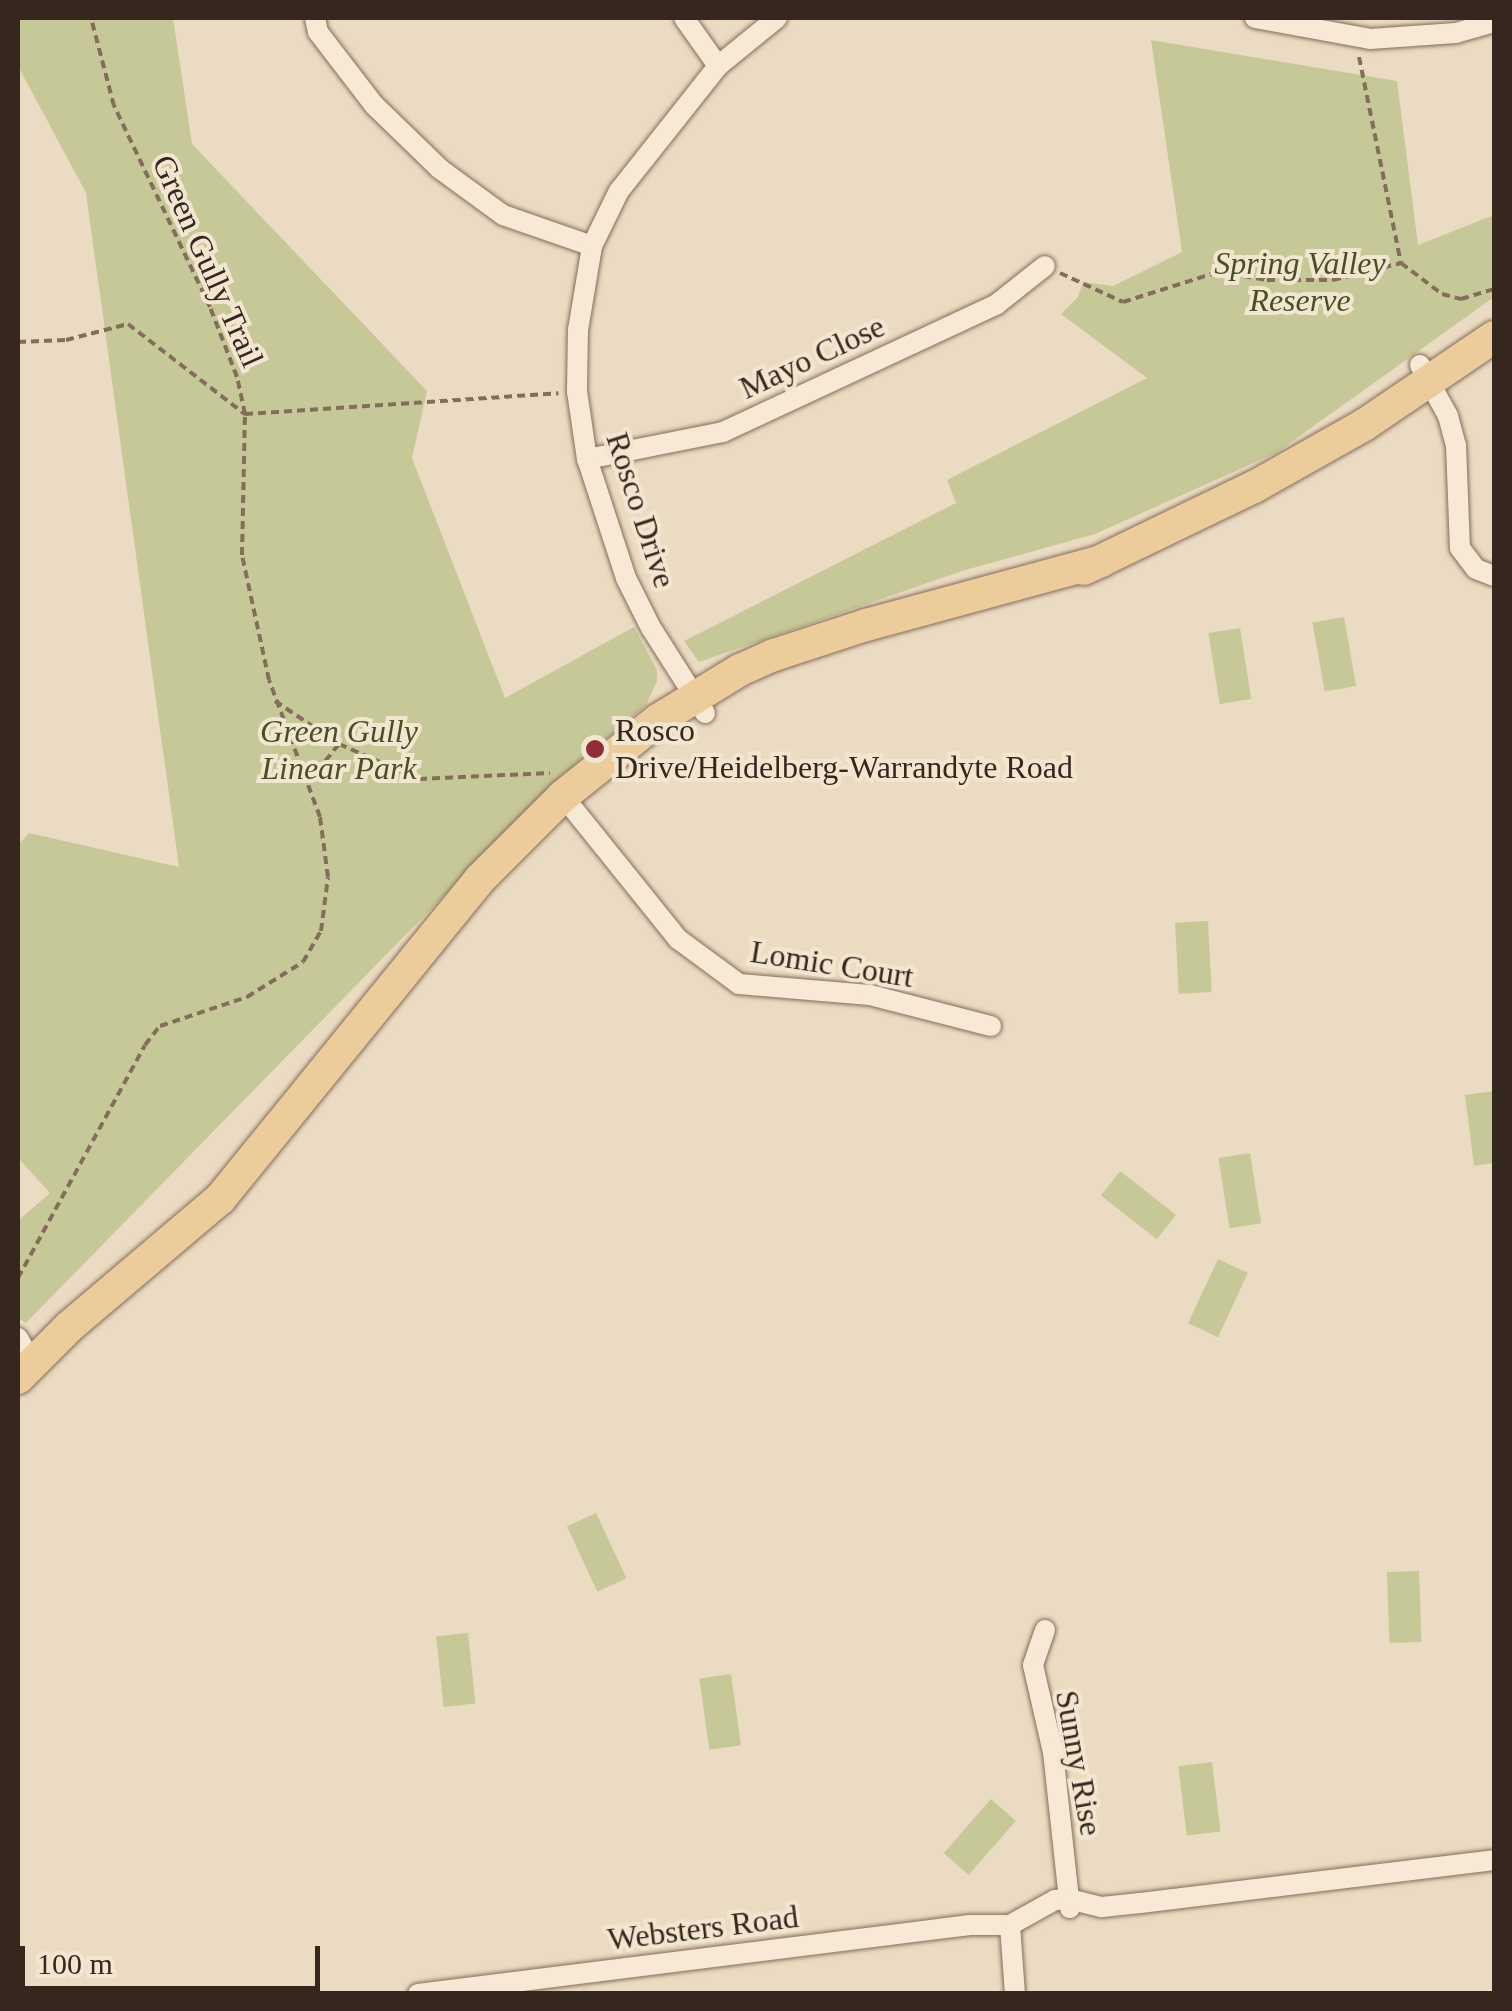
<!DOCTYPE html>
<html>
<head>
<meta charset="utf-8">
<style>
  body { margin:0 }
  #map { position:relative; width:1512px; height:2011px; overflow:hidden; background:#ebdbc2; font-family:Georgia,serif }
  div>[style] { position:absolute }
  .green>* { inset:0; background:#c7c897; transform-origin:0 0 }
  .path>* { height:4px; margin-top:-2px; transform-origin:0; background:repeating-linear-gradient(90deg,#846d5a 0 8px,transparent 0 13px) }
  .roads { filter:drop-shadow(0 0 2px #846d5a) drop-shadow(0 0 2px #846d5a) }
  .street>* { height:20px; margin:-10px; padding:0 10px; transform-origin:10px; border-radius:10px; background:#f7e9d5 }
  .primary>* { height:32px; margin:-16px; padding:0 16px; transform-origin:16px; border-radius:16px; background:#edcc9b }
  .dots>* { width:28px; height:28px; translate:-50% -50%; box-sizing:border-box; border:5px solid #f3e6d1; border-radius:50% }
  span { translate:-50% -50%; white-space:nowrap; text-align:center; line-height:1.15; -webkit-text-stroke:8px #f3e6d1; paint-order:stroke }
  .street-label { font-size:32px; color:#35271e }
  .park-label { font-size:32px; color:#495025; font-style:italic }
  .poi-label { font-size:32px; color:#35271e }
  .left { translate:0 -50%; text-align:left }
  .frame { position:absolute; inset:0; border:20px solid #35271e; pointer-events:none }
  .scale { position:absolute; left:20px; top:1946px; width:300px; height:45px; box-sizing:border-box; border:5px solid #35271e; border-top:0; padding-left:12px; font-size:30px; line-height:35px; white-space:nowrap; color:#35271e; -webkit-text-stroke:8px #f3e6d1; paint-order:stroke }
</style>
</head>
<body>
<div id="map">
  <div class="green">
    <div style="clip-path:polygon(18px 18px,173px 18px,192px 144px,427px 391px,412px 458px,505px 698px,634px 627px,657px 670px,657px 681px,646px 705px,559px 778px,26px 1323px,18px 1318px,18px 1221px,50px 1193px,18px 1158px,18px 845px,29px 833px,179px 867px,86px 193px,18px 66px)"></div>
    <div style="clip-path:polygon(1151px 40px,1397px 81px,1418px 245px,1494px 215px,1494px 297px,1276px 453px,1095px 534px,962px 571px,699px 662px,684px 641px,956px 503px,947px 480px,1147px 378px,1061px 314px,1078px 297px,1083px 282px,1113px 286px,1182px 252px)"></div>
    <div style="left:1344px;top:617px;width:70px;height:32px;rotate:80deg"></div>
    <div style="left:1240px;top:628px;width:72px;height:32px;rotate:81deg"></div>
    <div style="left:1208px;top:921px;width:71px;height:33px;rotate:87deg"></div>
    <div style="clip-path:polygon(1494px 1091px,1494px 1163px,1474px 1166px,1465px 1095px)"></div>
    <div style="left:1250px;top:1153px;width:71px;height:32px;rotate:81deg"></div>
    <div style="left:1120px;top:1171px;width:71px;height:31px;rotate:38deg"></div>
    <div style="left:1218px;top:1259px;width:33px;height:71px;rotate:25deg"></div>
    <div style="left:596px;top:1513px;width:72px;height:32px;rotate:65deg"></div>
    <div style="left:1419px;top:1571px;width:71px;height:32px;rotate:88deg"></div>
    <div style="left:468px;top:1633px;width:71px;height:32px;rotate:84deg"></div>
    <div style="left:731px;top:1674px;width:72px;height:32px;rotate:82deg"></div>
    <div style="left:1212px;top:1762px;width:70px;height:34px;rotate:83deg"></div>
    <div style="left:991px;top:1799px;width:33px;height:72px;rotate:41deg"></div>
  </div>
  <div class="path">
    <div style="left:1359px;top:57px;width:210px;rotate:78.5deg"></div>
    <div style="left:1401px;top:263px;width:51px;rotate:37.1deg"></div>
    <div style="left:1442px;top:294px;width:20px;rotate:15deg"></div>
    <div style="left:1461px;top:299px;width:34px;rotate:-17deg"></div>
    <div style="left:1060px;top:273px;width:69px;rotate:24.7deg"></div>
    <div style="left:1123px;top:302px;width:100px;rotate:-17.5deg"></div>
    <div style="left:1218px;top:272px;width:50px;rotate:9.3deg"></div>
    <div style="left:1267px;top:280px;width:66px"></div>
    <div style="left:1333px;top:280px;width:70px;rotate:-14deg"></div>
    <div style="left:18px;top:342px;width:48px;rotate:-2.4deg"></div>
    <div style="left:66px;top:340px;width:64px;rotate:-14.5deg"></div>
    <div style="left:128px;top:324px;width:148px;rotate:37.6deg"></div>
    <div style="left:245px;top:414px;width:314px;rotate:-3.8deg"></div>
    <div style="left:275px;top:701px;width:77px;rotate:33.9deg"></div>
    <div style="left:339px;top:744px;width:87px;rotate:23.6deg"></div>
    <div style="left:419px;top:779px;width:131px;rotate:-2.6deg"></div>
    <div style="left:309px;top:781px;width:48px;rotate:-51deg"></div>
    <div style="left:18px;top:1278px;width:265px;rotate:-61.4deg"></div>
    <div style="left:145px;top:1045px;width:24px;rotate:-52deg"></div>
    <div style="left:160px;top:1026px;width:92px;rotate:-18.4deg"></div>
    <div style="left:247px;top:997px;width:66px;rotate:-32deg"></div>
    <div style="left:303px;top:962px;width:36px;rotate:-60deg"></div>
    <div style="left:321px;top:931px;width:54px;rotate:-82.6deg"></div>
    <div style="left:328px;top:877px;width:61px;rotate:-97.6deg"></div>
    <div style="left:320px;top:817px;width:146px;rotate:-110.4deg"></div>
    <div style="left:269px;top:680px;width:128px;rotate:-102.2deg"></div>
    <div style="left:242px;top:555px;width:141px;rotate:-88.8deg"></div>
    <div style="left:245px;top:414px;width:38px;rotate:-102deg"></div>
    <div style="left:237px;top:377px;width:75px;rotate:-111.1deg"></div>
    <div style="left:210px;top:307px;width:223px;rotate:-115.5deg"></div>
    <div style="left:114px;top:106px;width:91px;rotate:-104.6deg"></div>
  </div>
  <div class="roads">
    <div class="street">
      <div style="left:315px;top:18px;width:14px;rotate:78deg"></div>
      <div style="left:318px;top:32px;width:92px;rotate:52.5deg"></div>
      <div style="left:374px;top:105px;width:92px;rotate:44.1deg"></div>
      <div style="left:440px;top:169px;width:78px;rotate:36.1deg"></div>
      <div style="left:503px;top:215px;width:94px;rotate:19.2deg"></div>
      <div style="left:684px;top:18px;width:59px;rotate:54.7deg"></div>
      <div style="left:1255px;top:18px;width:117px;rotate:10.3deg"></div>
      <div style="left:1370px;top:39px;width:86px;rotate:-4deg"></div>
      <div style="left:1456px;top:33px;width:40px;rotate:-16deg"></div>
      <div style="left:1420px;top:365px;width:58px;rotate:61.2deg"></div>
      <div style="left:1448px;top:416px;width:30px;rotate:75deg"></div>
      <div style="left:1456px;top:445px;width:103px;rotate:87.8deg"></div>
      <div style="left:1460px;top:548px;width:26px;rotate:53deg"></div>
      <div style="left:1476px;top:569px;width:19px;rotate:21deg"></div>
      <div style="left:587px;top:459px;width:139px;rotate:-11.2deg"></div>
      <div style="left:723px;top:432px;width:302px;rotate:-25deg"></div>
      <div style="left:997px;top:304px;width:61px;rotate:-38.4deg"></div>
      <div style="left:705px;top:713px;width:101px;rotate:-122.4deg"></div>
      <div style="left:651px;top:628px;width:56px;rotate:-116.6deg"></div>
      <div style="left:626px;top:578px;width:125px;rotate:-108.1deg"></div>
      <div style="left:587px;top:459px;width:69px;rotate:-98.4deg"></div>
      <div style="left:577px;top:391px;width:61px;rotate:-89.1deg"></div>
      <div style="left:578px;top:330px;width:85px;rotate:-80.5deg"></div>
      <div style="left:592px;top:246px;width:61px;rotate:-63.9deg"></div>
      <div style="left:619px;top:191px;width:159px;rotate:-51.6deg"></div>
      <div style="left:718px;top:66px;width:76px;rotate:-39.1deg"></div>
      <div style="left:563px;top:796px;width:184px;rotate:51.2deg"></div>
      <div style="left:678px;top:939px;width:76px;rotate:36.4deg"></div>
      <div style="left:739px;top:984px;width:131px;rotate:4.8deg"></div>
      <div style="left:870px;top:995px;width:125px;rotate:14.4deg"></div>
      <div style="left:18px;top:1338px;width:28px;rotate:60deg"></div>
      <div style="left:1045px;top:1630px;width:37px;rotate:109deg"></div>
      <div style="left:1033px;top:1665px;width:89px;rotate:77.1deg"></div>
      <div style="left:1053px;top:1752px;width:157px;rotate:83.8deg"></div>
      <div style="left:1010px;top:1925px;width:69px;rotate:85.9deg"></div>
      <div style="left:418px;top:1994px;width:556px;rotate:-7.13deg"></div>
      <div style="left:970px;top:1925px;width:40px"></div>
      <div style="left:1010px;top:1925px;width:51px;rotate:-29.1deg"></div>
      <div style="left:1055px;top:1900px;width:14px;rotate:-4deg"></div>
      <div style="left:1069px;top:1899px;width:34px;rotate:14deg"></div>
      <div style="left:1102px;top:1907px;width:38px;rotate:-6deg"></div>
      <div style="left:1140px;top:1903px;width:357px;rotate:-6.9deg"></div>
    </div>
    <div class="primary">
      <div style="left:1084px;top:569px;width:189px;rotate:-25.8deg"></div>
      <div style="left:1254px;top:487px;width:126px;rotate:-29.4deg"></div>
      <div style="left:1364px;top:425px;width:157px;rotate:-34.1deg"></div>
      <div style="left:18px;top:1378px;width:74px;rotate:-45deg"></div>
      <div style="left:70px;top:1326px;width:197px;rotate:-40.3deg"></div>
      <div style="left:220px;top:1199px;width:412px;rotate:-50.9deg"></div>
      <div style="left:480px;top:879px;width:117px;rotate:-45deg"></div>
      <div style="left:563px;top:796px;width:122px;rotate:-38.7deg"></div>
      <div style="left:658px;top:720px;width:96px;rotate:-31.4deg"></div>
      <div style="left:740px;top:670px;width:37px;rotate:-24deg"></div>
      <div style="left:774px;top:655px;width:97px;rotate:-18.1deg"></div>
      <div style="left:866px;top:625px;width:244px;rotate:-15.2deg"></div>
    </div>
  </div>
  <div class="dots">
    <div style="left:595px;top:749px;background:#8f2e37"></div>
  </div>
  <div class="street-label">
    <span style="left:208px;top:261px;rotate:66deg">Green Gully Trail</span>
    <span style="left:812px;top:357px;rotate:-25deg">Mayo Close</span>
    <span style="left:641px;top:510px;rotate:72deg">Rosco Drive</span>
    <span style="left:832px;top:964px;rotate:9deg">Lomic Court</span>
    <span style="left:1079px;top:1763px;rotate:80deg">Sunny Rise</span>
    <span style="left:703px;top:1928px;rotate:-7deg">Websters Road</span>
  </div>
  <div class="park-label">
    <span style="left:1300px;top:282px">Spring Valley<br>Reserve</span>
    <span style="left:339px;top:750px">Green Gully<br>Linear Park</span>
  </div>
  <div class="poi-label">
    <span class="left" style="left:615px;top:749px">Rosco<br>Drive/Heidelberg-Warrandyte Road</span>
  </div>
  <div class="frame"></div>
  <div class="scale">100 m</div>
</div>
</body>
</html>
